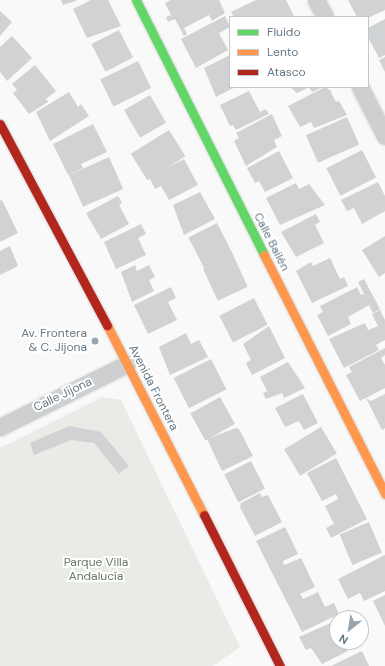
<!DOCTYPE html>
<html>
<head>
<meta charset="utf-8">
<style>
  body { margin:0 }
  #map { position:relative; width:385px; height:666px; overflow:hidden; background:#f9f9f9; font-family:"DM Sans",sans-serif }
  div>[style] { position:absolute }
  .green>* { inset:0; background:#e8ebe6 }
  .building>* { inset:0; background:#d0d2d3; transform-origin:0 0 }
  .roads { filter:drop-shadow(0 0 1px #d5d6d7) drop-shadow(0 0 1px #d5d6d7) }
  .street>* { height:17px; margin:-8.5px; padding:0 8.5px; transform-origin:8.5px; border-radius:8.5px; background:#cecfd0 }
  .fast>* { height:9px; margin:-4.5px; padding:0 4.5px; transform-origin:4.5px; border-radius:4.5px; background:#63d668 }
  .slow>* { height:9px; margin:-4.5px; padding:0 4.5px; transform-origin:4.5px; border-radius:4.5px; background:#ff974d }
  .jam>* { height:9px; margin:-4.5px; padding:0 4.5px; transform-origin:4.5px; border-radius:4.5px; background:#b3261e }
  .dots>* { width:11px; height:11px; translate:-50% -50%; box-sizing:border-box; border:2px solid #fff; border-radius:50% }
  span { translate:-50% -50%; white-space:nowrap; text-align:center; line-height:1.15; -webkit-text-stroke:4px #fff; paint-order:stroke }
  .street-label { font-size:12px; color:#657683 }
  .poi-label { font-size:12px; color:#657683 }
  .right { translate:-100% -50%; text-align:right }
  .park-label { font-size:12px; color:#687a64 }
  .legend { position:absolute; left:229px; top:16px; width:140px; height:72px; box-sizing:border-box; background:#fff; border:1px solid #c1c8cd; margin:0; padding:5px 7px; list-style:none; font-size:12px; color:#657683 }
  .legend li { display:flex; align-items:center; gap:8px; height:20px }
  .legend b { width:20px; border:1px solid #c1c8cd }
  .north { position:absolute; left:329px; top:610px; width:40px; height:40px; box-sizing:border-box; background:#fff; border:1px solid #c1c8cd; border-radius:50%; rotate:210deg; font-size:11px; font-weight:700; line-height:16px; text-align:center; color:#657683 }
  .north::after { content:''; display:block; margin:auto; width:14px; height:18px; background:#99a4ac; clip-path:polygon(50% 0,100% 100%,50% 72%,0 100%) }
</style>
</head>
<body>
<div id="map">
  <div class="green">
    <div style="clip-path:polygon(102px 397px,121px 400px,240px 647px,213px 666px,0 666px,0 448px)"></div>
  </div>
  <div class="building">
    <div style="clip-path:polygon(61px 0,78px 0,63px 5px)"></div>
    <div style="clip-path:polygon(91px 0,108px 0,121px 26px,87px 38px,73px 9px)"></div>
    <div style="clip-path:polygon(171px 0,219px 0,225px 13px,212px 21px,209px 15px,184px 28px,187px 34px,184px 36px,175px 19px,168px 22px,166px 17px,171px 15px,165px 3px)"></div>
    <div style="clip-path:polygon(256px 0,286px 0,294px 16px,234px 17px,231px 12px)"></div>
    <div style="clip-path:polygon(348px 0,385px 0,385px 10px,368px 18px,357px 17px)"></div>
    <div style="clip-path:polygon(0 11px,12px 22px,0 36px)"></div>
    <div style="clip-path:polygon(225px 16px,230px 27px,219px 33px,228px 50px,196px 68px,181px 39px)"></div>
    <div style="clip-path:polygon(385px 19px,385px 55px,379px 58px,368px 37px,368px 28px)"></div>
    <div style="left:119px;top:30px;width:31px;height:31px;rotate:63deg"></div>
    <div style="clip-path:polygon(12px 36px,32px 58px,7px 81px,0 72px,0 47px)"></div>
    <div style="clip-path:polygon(230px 55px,230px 87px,235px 87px,216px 97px,204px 68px)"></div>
    <div style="clip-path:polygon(385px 57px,385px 72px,379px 60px)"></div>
    <div style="left:138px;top:61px;width:30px;height:42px;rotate:64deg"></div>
    <div style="clip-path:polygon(35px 65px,56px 91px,46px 99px,48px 102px,29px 114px,13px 93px,17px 90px,12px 84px)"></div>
    <div style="clip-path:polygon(290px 87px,323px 87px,312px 92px,309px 87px,297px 93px)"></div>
    <div style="clip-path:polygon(325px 87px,330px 90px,336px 102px,339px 101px,347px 115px,314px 128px,311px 122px,300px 127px,288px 106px)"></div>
    <div style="clip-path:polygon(249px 91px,260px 112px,266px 109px,269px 114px,236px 130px,233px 125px,230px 126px,220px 105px)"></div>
    <div style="clip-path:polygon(69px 92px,78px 107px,81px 104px,89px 116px,50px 141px,36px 112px)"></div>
    <div style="left:150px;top:95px;width:32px;height:30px;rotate:60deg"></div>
    <div style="clip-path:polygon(272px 114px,282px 136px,274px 140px,277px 147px,246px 166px,234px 141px,239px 138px,236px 133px)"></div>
    <div style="left:347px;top:117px;width:30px;height:45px;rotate:66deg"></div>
    <div style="clip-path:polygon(93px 124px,107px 152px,81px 164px,83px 168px,68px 175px,53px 144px)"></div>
    <div style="left:169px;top:130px;width:31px;height:45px;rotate:58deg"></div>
    <div style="left:362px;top:150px;width:31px;height:40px;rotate:63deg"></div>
    <div style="clip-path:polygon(279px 151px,293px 178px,265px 192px,259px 181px,255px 183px,247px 168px)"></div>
    <div style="left:109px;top:157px;width:35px;height:44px;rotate:66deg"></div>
    <div style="clip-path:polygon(184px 159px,198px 185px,169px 200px,161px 186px,155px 189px,149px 177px)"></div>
    <div style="clip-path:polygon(378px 182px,385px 196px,385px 211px,362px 224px,354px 208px,347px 211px,341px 200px)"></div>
    <div style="clip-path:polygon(296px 183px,299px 189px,309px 184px,325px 205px,280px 225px,266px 198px)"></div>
    <div style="clip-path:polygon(200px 192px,215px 219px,184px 235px,173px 205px)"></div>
    <div style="clip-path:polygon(118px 196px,122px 203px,119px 205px,129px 224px,101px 239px,86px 213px)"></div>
    <div style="clip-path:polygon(2px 200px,18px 233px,0 242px,0 201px)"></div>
    <div style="clip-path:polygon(316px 214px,320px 222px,315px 225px,324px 243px,296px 257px,281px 232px)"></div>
    <div style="left:217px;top:223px;width:36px;height:32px;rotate:63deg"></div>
    <div style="clip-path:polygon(141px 224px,146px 234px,138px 238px,146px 255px,116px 269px,104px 242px)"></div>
    <div style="clip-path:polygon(385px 236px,385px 273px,379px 277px,362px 250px)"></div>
    <div style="clip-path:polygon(10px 246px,18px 266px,0 275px,0 251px)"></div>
    <div style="left:233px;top:255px;width:35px;height:33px;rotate:65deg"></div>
    <div style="clip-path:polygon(330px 258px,340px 279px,344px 277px,348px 286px,312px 303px,296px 271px,311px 262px,313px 266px)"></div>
    <div style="clip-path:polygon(135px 265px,137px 271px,149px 265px,155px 277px,149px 280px,154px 291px,132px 302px,121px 272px)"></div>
    <div style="clip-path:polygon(364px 279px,380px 309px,373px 313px,369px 305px,348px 317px,351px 324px,328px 336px,317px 315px,323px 312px,320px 306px,357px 287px,361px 295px,364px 294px,358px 282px)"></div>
    <div style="clip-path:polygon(171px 287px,176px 298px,168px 302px,177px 320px,148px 334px,134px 305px)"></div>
    <div style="left:254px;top:298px;width:30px;height:39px;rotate:63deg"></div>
    <div style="clip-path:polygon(380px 310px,385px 320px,385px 340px,376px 345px,379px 350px,344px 368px,329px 339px,365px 323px,368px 330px,378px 326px,372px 314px)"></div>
    <div style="clip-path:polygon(269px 326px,285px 358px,252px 375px,246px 363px,251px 360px,243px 344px)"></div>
    <div style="clip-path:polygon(186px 333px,191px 344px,199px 340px,208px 357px,170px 375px,159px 347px)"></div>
    <div style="clip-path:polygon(385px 348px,385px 355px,381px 358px,385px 365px,385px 388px,360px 401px,346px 375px,352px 372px,349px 367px)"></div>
    <div style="left:211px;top:359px;width:34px;height:42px;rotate:63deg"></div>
    <div style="clip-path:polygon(288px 362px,305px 388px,284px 398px,282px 393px,266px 399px,263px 393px,267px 391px,260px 377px)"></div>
    <div style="clip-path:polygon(303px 394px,318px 423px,304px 430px,299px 421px,285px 427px,275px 408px)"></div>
    <div style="clip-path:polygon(385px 394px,385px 428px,382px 430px,366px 398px,371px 401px)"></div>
    <div style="left:220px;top:397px;width:31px;height:34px;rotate:61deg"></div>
    <div style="clip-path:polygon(69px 426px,101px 432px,129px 466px,119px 474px,94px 443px,71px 440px,34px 455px,30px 443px)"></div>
    <div style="left:321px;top:427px;width:31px;height:43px;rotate:59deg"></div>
    <div style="clip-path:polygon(236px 428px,239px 429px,253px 456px,222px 471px,207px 439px)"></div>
    <div style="clip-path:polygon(336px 458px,367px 519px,331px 538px,326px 528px,334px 524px,325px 506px,338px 499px,336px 494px,322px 501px,307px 473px)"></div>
    <div style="left:251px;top:461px;width:31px;height:30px;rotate:63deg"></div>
    <div style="clip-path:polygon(260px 493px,262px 497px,268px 495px,282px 522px,255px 536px,240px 507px,241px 503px)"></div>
    <div style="left:369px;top:522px;width:33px;height:32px;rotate:67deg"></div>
    <div style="clip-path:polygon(285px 527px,298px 554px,283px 561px,284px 565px,301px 558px,315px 587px,300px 594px,303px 599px,318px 592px,325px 607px,334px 603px,339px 614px,302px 632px,256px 541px)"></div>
    <div style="clip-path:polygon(385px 555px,385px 591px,364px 601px,360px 593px,348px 599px,338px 579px)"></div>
    <div style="clip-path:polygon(385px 595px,385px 626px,373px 601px)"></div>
    <div style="clip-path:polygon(333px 622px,337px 642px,344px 642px,348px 651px,322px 664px,311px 648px,306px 650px,299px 637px)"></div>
    <div style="clip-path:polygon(362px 651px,369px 666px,331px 666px)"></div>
  </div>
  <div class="roads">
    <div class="street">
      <div style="left:316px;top:0;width:19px;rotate:62deg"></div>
      <div style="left:360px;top:87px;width:55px;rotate:63deg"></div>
      <div style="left:0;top:427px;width:142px;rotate:-26.4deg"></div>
    </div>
    <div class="fast">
      <div style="left:136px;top:0;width:285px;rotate:63.3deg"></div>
    </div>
    <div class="slow">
      <div style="left:264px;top:255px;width:268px;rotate:63.1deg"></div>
      <div style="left:107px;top:325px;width:213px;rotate:63deg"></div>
    </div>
    <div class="jam">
      <div style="left:0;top:124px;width:228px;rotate:62deg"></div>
      <div style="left:204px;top:515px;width:169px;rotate:63.3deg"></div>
    </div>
  </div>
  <div class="dots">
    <div style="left:95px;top:341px;background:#99a4ac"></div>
  </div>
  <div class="street-label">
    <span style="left:271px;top:242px;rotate:63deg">Calle Bailén</span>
    <span style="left:153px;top:388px;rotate:63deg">Avenida Frontera</span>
    <span style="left:63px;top:395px;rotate:-26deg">Calle Jijona</span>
  </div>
  <div class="poi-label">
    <span class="right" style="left:87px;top:341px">Av. Frontera<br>&amp; C. Jijona</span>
  </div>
  <div class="park-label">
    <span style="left:96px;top:570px">Parque Villa<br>Andalucía</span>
  </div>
  <ul class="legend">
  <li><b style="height:5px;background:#63d668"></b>Fluido</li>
  <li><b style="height:5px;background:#ff974d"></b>Lento</li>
  <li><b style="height:5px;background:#b3261e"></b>Atasco</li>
  </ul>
  <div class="north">N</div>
</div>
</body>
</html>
